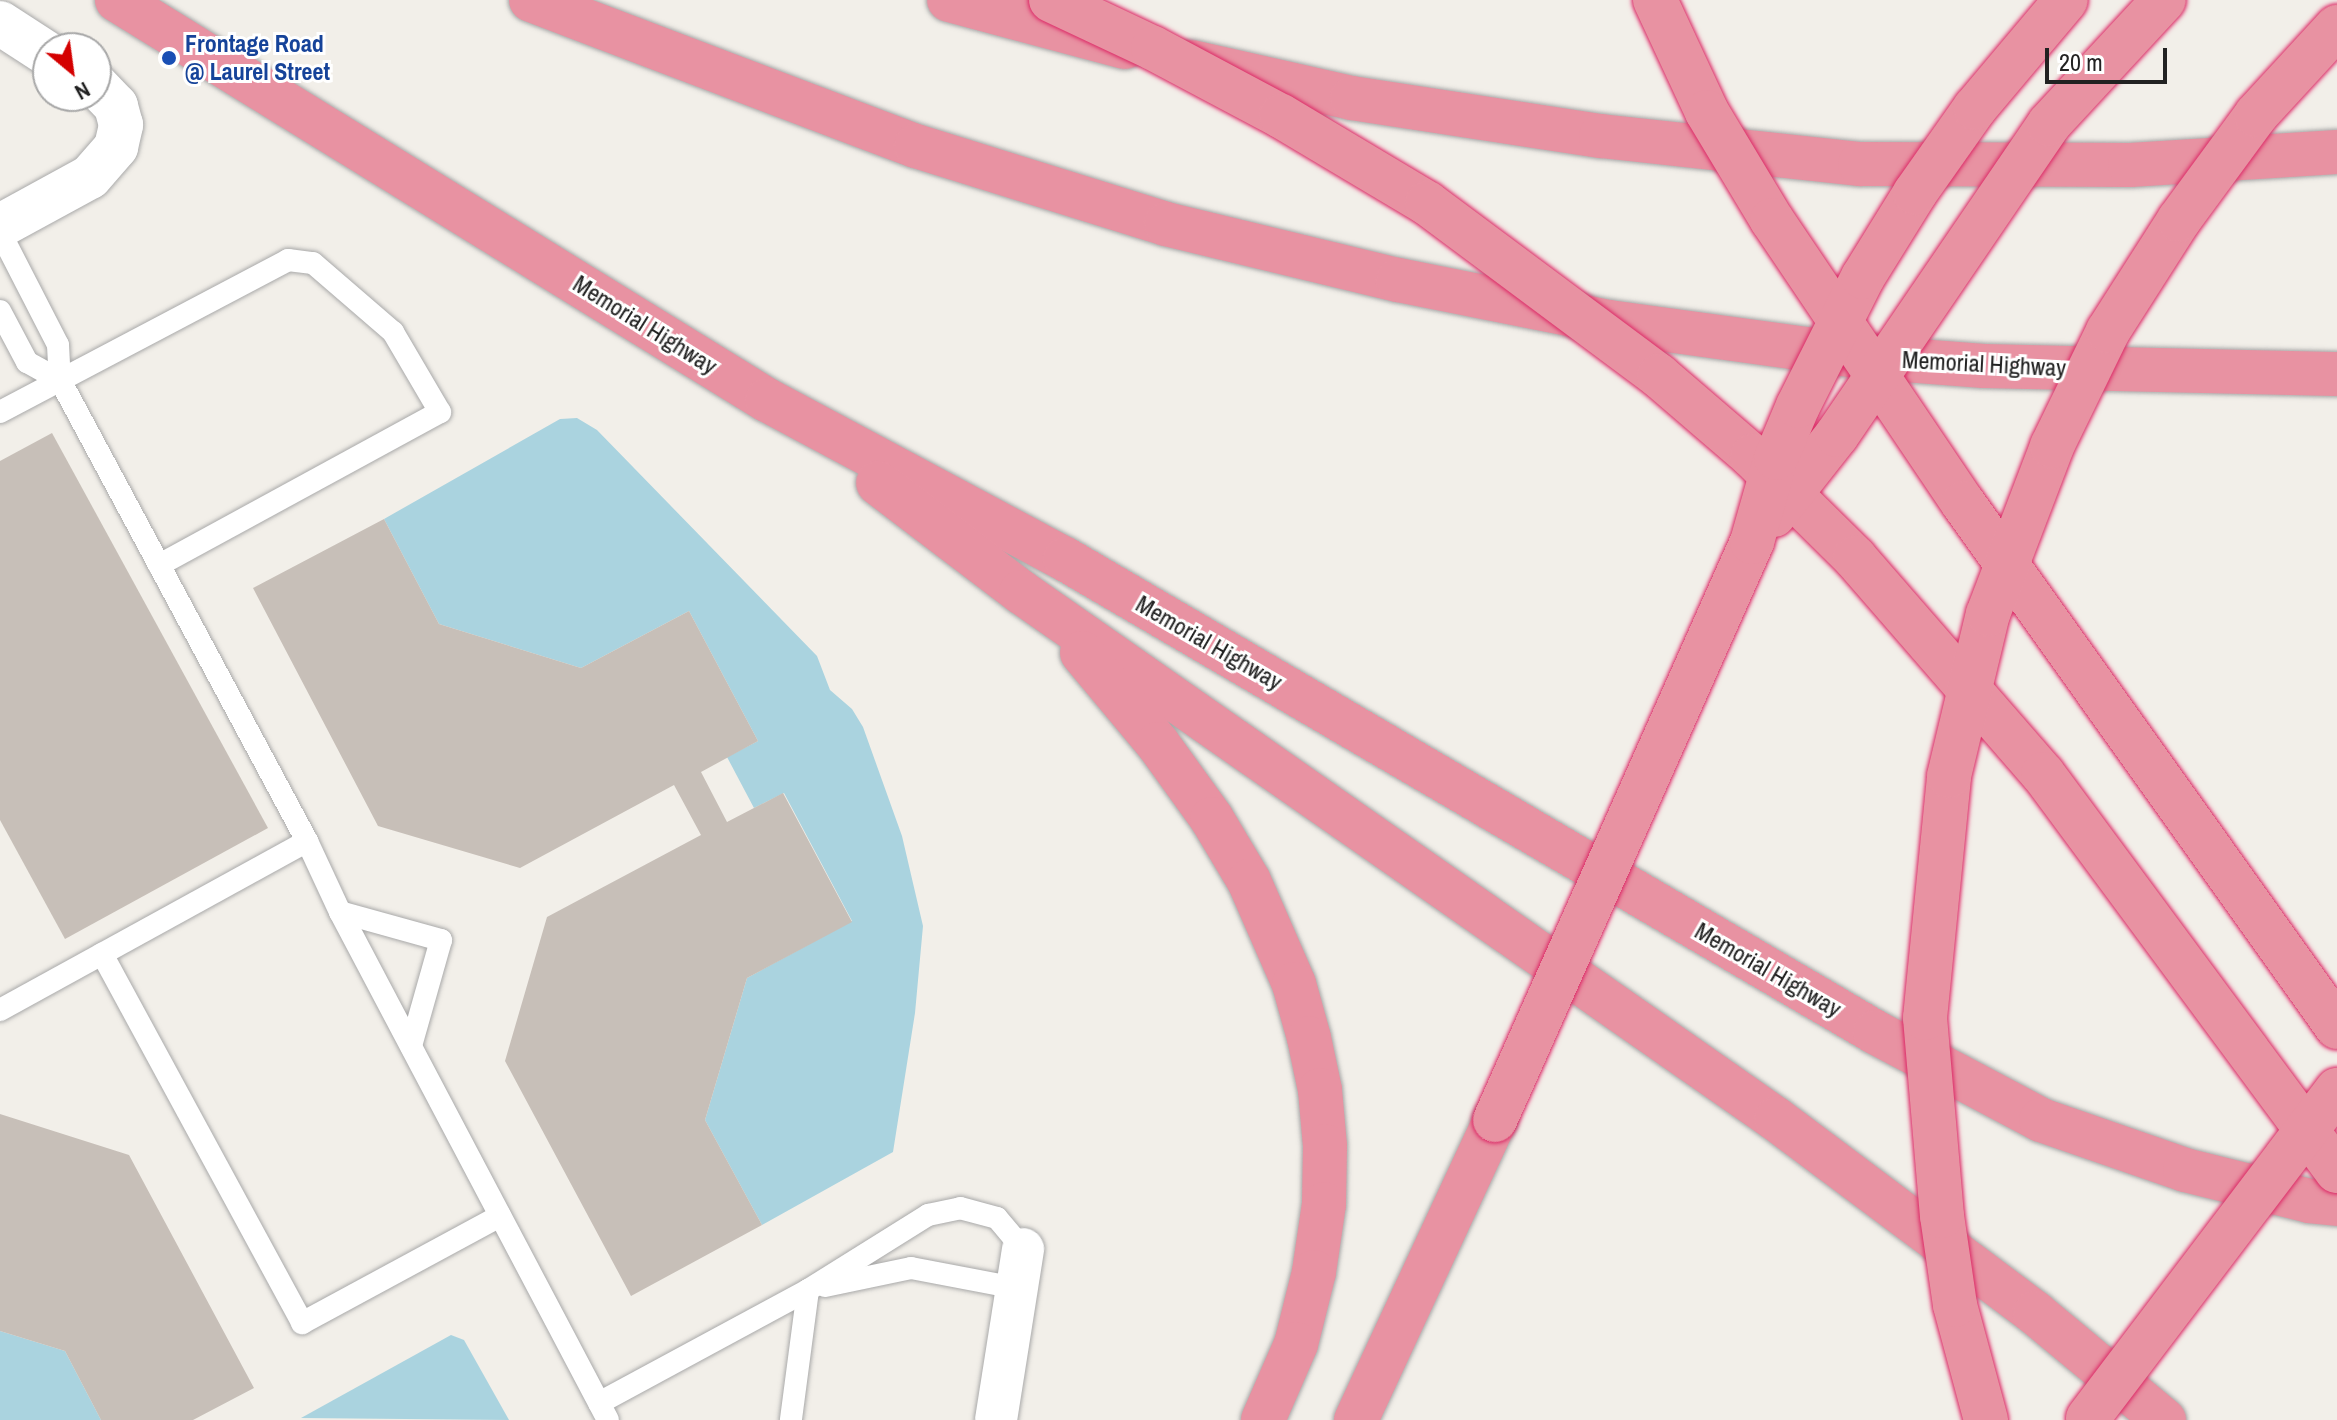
<!DOCTYPE html>
<html>
<head>
<meta charset="utf-8">
<style>
  body { margin:0 }
  #map { position:relative; width:2337px; height:1420px; overflow:hidden; background:#f2efe9; font-family:"Archivo Narrow",sans-serif }
  div>[style] { position:absolute }
  .water>* { inset:0; background:#aad3df }
  .building>* { inset:0; background:#c7bfb8 }
  .roads { filter:drop-shadow(0 0 2px #a9a9a9) drop-shadow(0 0 2px #a9a9a9) }
  .service>* { height:22px; margin:-11px; padding:0 11px; transform-origin:11px; border-radius:11px; background:#fff }
  .minor>* { height:42px; margin:-21px; padding:0 21px; transform-origin:21px; border-radius:21px; background:#fff }
  .tertiary>* { height:44px; margin:-22px; padding:0 22px; transform-origin:22px; border-radius:22px; background:#fff }
  .motorway>* { height:44px; margin:-22px; padding:0 22px; transform-origin:22px; border-radius:22px; background:#e892a2 }
  .bridges { filter:drop-shadow(0 0 2px #dc2a67) drop-shadow(0 0 2px #dc2a67) }
  .motorway-bridge>* { height:44px; margin:-22px; padding:0 22px; transform-origin:22px; border-radius:22px; background:#e892a2 }
  .dots>* { width:22px; height:22px; translate:-50% -50%; box-sizing:border-box; border:4px solid #fff; border-radius:50% }
  span { translate:-50% -50%; white-space:nowrap; text-align:center; line-height:1.15; -webkit-text-stroke:6px #fff; paint-order:stroke }
  .transit-label { font-size:24px; color:#164399; font-weight:700 }
  .left { translate:0 -50%; text-align:left }
  .street-label { font-size:24px; color:#222 }
  .north { position:absolute; left:32px; top:32px; width:80px; height:80px; box-sizing:border-box; background:#fff; border:2px solid #a7a7a7; border-radius:50%; rotate:151deg; font-size:22px; font-weight:700; line-height:32px; text-align:center; color:#222 }
  .north::after { content:''; display:block; margin:auto; width:28px; height:36px; background:#d40000; clip-path:polygon(50% 0,100% 100%,50% 72%,0 100%) }
  .scale { position:absolute; left:2045px; top:48px; width:122px; height:36px; box-sizing:border-box; border:4px solid #222; border-top:0; padding-left:10px; font-size:24px; line-height:28px; white-space:nowrap; color:#222; -webkit-text-stroke:6px #fff; paint-order:stroke }
</style>
</head>
<body>
<div id="map">
  <div class="water">
    <div style="clip-path:polygon(577px 418px,597px 430px,817px 656px,830px 690px,852px 709px,863px 727px,902px 836px,923px 926px,915px 1013px,893px 1152px,762px 1225px,705px 1120px,747px 978px,852px 921px,784px 793px,754px 808px,727px 757px,758px 741px,689px 611px,581px 668px,439px 624px,384px 519px,560px 419px)"></div>
    <div style="clip-path:polygon(0 1331px,65px 1351px,101px 1420px,0 1420px)"></div>
    <div style="clip-path:polygon(451px 1335px,464px 1340px,509px 1420px,301px 1418px)"></div>
  </div>
  <div class="building">
    <div style="clip-path:polygon(52px 433px,268px 828px,65px 939px,0 820px,0 461px)"></div>
    <div style="clip-path:polygon(384px 519px,439px 624px,581px 668px,689px 611px,758px 741px,701px 772px,727px 822px,783px 793px,852px 922px,747px 978px,705px 1120px,762px 1225px,631px 1296px,505px 1061px,547px 917px,701px 835px,674px 785px,520px 868px,378px 826px,253px 588px)"></div>
    <div style="clip-path:polygon(0 1114px,129px 1155px,254px 1388px,193px 1420px,101px 1420px,65px 1351px,0 1331px)"></div>
  </div>
  <div class="roads">
    <div class="service">
      <div style="left:0;top:232px;width:127px;rotate:62.8deg"></div>
      <div style="left:58px;top:345px;width:35px;rotate:87deg"></div>
      <div style="left:60px;top:380px;width:523px;rotate:61.82deg"></div>
      <div style="left:307px;top:841px;width:78px;rotate:65.1deg"></div>
      <div style="left:340px;top:912px;width:574px;rotate:62.19deg"></div>
      <div style="left:0;top:311px;width:58px;rotate:62.1deg"></div>
      <div style="left:27px;top:362px;width:38px;rotate:29deg"></div>
      <div style="left:0;top:412px;width:326px;rotate:-27.8deg"></div>
      <div style="left:288px;top:260px;width:25px;rotate:7deg"></div>
      <div style="left:313px;top:263px;width:106px;rotate:40.8deg"></div>
      <div style="left:393px;top:332px;width:93px;rotate:59.6deg"></div>
      <div style="left:440px;top:412px;width:320px;rotate:151.4deg"></div>
      <div style="left:340px;top:912px;width:105px;rotate:15.5deg"></div>
      <div style="left:441px;top:940px;width:110px;rotate:105.8deg"></div>
      <div style="left:102px;top:954px;width:420px;rotate:61.5deg"></div>
      <div style="left:302px;top:1323px;width:225px;rotate:-28.4deg"></div>
      <div style="left:0;top:1010px;width:350px;rotate:-28.8deg"></div>
      <div style="left:825px;top:1286px;width:88px;rotate:-11.8deg"></div>
      <div style="left:911px;top:1268px;width:107px;rotate:10.8deg"></div>
      <div style="left:808px;top:1290px;width:142px;rotate:-32deg"></div>
      <div style="left:928px;top:1215px;width:33px;rotate:-12deg"></div>
      <div style="left:960px;top:1208px;width:38px;rotate:15deg"></div>
      <div style="left:997px;top:1218px;width:40px;rotate:50deg"></div>
      <div style="left:599px;top:1403px;width:238px;rotate:-28.4deg"></div>
      <div style="left:808px;top:1290px;width:131px;rotate:97.5deg"></div>
    </div>
    <div class="minor">
      <div style="left:996px;top:1420px;width:173px;rotate:-81deg"></div>
    </div>
    <div class="tertiary">
      <div style="left:0;top:23px;width:57px;rotate:32.9deg"></div>
      <div style="left:0;top:226px;width:102px;rotate:-28.6deg"></div>
      <div style="left:90px;top:177px;width:40px;rotate:-49deg"></div>
      <div style="left:116px;top:147px;width:23px;rotate:-77deg"></div>
      <div style="left:121px;top:125px;width:20px;rotate:-105deg"></div>
      <div style="left:116px;top:106px;width:29px;rotate:-134deg"></div>
    </div>
    <div class="motorway">
      <div style="left:117px;top:0;width:763px;rotate:31.61deg"></div>
      <div style="left:767px;top:400px;width:338px;rotate:28.1deg"></div>
      <div style="left:1065px;top:559px;width:938px;rotate:30.28deg"></div>
      <div style="left:1875px;top:1032px;width:188px;rotate:27.9deg"></div>
      <div style="left:2041px;top:1120px;width:152px;rotate:19.1deg"></div>
      <div style="left:2185px;top:1170px;width:128px;rotate:14deg"></div>
      <div style="left:2309px;top:1201px;width:28px;rotate:6deg"></div>
      <div style="left:531px;top:0;width:412px;rotate:20.8deg"></div>
      <div style="left:916px;top:146px;width:262px;rotate:17.3deg"></div>
      <div style="left:1166px;top:224px;width:239px;rotate:13.6deg"></div>
      <div style="left:1398px;top:280px;width:215px;rotate:11.3deg"></div>
      <div style="left:1609px;top:322px;width:259px;rotate:7.8deg"></div>
      <div style="left:1866px;top:357px;width:118px;rotate:4.4deg"></div>
      <div style="left:1984px;top:366px;width:353px;rotate:1.3deg"></div>
      <div style="left:949px;top:0;width:182px;rotate:15deg"></div>
      <div style="left:1192px;top:62px;width:164px;rotate:12.7deg"></div>
      <div style="left:1352px;top:98px;width:252px;rotate:8.7deg"></div>
      <div style="left:1601px;top:136px;width:261px;rotate:6.2deg"></div>
      <div style="left:1860px;top:164px;width:270px;rotate:0.2deg"></div>
      <div style="left:2130px;top:165px;width:207px;rotate:-3.6deg"></div>
      <div style="left:878px;top:483px;width:180px;rotate:37.3deg"></div>
      <div style="left:1021px;top:592px;width:921px;rotate:34.92deg"></div>
      <div style="left:1776px;top:1119px;width:324px;rotate:36.8deg"></div>
      <div style="left:2035px;top:1313px;width:168px;rotate:39.7deg"></div>
      <div style="left:1082px;top:653px;width:119px;rotate:50.1deg"></div>
      <div style="left:1158px;top:744px;width:92px;rotate:54.2deg"></div>
      <div style="left:1212px;top:819px;width:72px;rotate:59.2deg"></div>
      <div style="left:1249px;top:881px;width:112px;rotate:66.4deg"></div>
      <div style="left:1294px;top:984px;width:56px;rotate:74.5deg"></div>
      <div style="left:1309px;top:1038px;width:53px;rotate:78.1deg"></div>
      <div style="left:1320px;top:1090px;width:56px;rotate:84.9deg"></div>
      <div style="left:1325px;top:1146px;width:58px;rotate:91deg"></div>
      <div style="left:1324px;top:1204px;width:69px;rotate:98.4deg"></div>
      <div style="left:1314px;top:1272px;width:74px;rotate:104deg"></div>
      <div style="left:1296px;top:1344px;width:83px;rotate:113.5deg"></div>
      <div style="left:1356px;top:1420px;width:331px;rotate:-65.1deg"></div>
    </div>
  </div>
  <div class="bridges">
    <div class="motorway-bridge">
      <div style="left:1051px;top:0;width:113px;rotate:25.2deg"></div>
      <div style="left:1153px;top:48px;width:145px;rotate:28deg"></div>
      <div style="left:1281px;top:116px;width:170px;rotate:30.8deg"></div>
      <div style="left:1427px;top:203px;width:289px;rotate:36.7deg"></div>
      <div style="left:1659px;top:376px;width:123px;rotate:40.7deg"></div>
      <div style="left:1752px;top:456px;width:145px;rotate:44.7deg"></div>
      <div style="left:1855px;top:558px;width:286px;rotate:49deg"></div>
      <div style="left:2043px;top:774px;width:494px;rotate:53.5deg"></div>
      <div style="left:1655px;top:0;width:123px;rotate:65.1deg"></div>
      <div style="left:1707px;top:112px;width:126px;rotate:59deg"></div>
      <div style="left:1772px;top:220px;width:341px;rotate:56deg"></div>
      <div style="left:1963px;top:503px;width:644px;rotate:54.48deg"></div>
      <div style="left:1774px;top:515px;width:102px;rotate:-51.8deg"></div>
      <div style="left:1837px;top:435px;width:376px;rotate:-55.7deg"></div>
      <div style="left:2049px;top:124px;width:169px;rotate:-47.2deg"></div>
      <div style="left:1495px;top:1120px;width:633px;rotate:-66.03deg"></div>
      <div style="left:1752px;top:542px;width:87px;rotate:-74.1deg"></div>
      <div style="left:1776px;top:458px;width:56px;rotate:-67.1deg"></div>
      <div style="left:1798px;top:406px;width:144px;rotate:-63.3deg"></div>
      <div style="left:1863px;top:277px;width:99px;rotate:-58.2deg"></div>
      <div style="left:1915px;top:193px;width:104px;rotate:-54.8deg"></div>
      <div style="left:1975px;top:108px;width:141px;rotate:-49.9deg"></div>
      <div style="left:2088px;top:1418px;width:412px;rotate:-52.8deg"></div>
      <div style="left:1986px;top:1420px;width:119px;rotate:-105.1deg"></div>
      <div style="left:1955px;top:1305px;width:90px;rotate:-98.3deg"></div>
      <div style="left:1942px;top:1216px;width:199px;rotate:-94.9deg"></div>
      <div style="left:1925px;top:1018px;width:243px;rotate:-84.3deg"></div>
      <div style="left:1949px;top:776px;width:167px;rotate:-76.5deg"></div>
      <div style="left:1988px;top:614px;width:180px;rotate:-69.1deg"></div>
      <div style="left:2052px;top:446px;width:128px;rotate:-64deg"></div>
      <div style="left:2108px;top:331px;width:132px;rotate:-57.4deg"></div>
      <div style="left:2179px;top:220px;width:130px;rotate:-53.7deg"></div>
      <div style="left:2256px;top:115px;width:120px;rotate:-47.4deg"></div>
    </div>
  </div>
  <div class="dots">
    <div style="left:169px;top:58px;background:#1a4fb4"></div>
  </div>
  <div class="transit-label">
    <span class="left" style="left:185px;top:58px">Frontage Road<br>@ Laurel Street</span>
  </div>
  <div class="street-label">
    <span style="left:645px;top:325px;rotate:32deg">Memorial Highway</span>
    <span style="left:1984px;top:364px;rotate:3deg">Memorial Highway</span>
    <span style="left:1209px;top:643px;rotate:30deg">Memorial Highway</span>
    <span style="left:1768px;top:970px;rotate:30deg">Memorial Highway</span>
  </div>
  <div class="north">N</div>
  <div class="scale">20 m</div>
</div>
</body>
</html>
